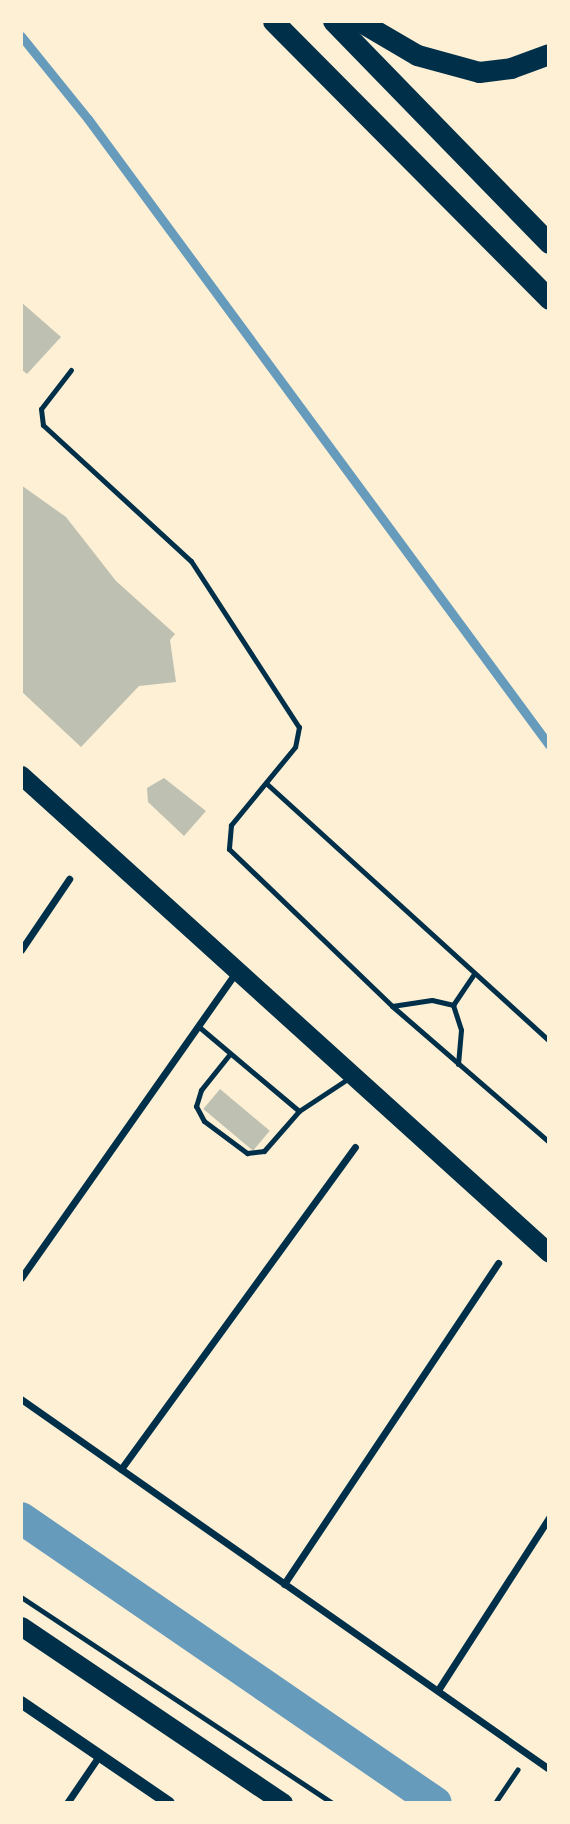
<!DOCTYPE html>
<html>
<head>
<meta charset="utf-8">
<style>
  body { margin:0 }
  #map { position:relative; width:570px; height:1824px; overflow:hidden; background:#fdf0d5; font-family:"Asap Condensed",sans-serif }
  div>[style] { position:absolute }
  .stream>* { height:9px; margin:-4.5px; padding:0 4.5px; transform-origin:4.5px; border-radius:4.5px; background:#669bbc }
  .canal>* { height:32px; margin:-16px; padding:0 16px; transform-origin:16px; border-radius:16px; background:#669bbc }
  .building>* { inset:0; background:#bec0b2; transform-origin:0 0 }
  .path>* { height:4.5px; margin:-2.25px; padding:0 2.25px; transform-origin:2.25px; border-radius:2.25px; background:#003049 }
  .service>* { height:5px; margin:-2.5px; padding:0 2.5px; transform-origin:2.5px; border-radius:2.5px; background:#003049 }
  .minor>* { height:7px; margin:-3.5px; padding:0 3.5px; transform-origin:3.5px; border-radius:3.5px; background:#003049 }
  .tertiary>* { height:12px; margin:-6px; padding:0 6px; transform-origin:6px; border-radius:6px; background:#003049 }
  .trunk>* { height:19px; margin:-9.5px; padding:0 9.5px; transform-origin:9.5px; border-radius:9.5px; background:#003049 }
  .motorway>* { height:21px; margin:-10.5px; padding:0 10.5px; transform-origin:10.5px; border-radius:10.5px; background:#003049 }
  span { translate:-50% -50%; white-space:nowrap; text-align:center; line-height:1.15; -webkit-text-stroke:6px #fdf0d5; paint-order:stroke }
  .frame { position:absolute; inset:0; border:23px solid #fdf0d5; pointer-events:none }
</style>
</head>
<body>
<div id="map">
  <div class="stream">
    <div style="left:21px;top:36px;width:107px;rotate:51.1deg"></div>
    <div style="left:88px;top:119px;width:777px;rotate:53.63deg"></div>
  </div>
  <div class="canal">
    <div style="left:21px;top:1518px;width:503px;rotate:34.48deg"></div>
  </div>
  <div class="building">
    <div style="clip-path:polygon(21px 302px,61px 337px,27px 374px,21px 369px)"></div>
    <div style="clip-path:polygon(21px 485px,66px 517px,116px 581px,175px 634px,170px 640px,176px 682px,139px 686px,81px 747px,21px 691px)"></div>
    <div style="clip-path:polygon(164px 778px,206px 811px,184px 836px,148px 802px,147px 788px)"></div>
    <div style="left:220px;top:1089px;width:65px;height:26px;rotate:40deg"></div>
  </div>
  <div class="path">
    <div style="left:495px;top:1803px;width:40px;rotate:-56deg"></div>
  </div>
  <div class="service">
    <div style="left:71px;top:370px;width:49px;rotate:127.6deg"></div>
    <div style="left:41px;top:409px;width:16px;rotate:83deg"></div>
    <div style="left:43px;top:425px;width:201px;rotate:42.6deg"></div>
    <div style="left:191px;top:561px;width:198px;rotate:57deg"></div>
    <div style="left:299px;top:727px;width:20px;rotate:101deg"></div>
    <div style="left:295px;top:747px;width:101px;rotate:129.4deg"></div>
    <div style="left:231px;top:825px;width:24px;rotate:95deg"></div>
    <div style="left:229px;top:849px;width:226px;rotate:43.9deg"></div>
    <div style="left:392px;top:1006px;width:208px;rotate:40.9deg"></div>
    <div style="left:267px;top:784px;width:382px;rotate:42.3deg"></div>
    <div style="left:453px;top:1005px;width:36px;rotate:-56deg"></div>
    <div style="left:392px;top:1006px;width:40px;rotate:-8.5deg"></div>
    <div style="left:432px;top:1000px;width:22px;rotate:13deg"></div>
    <div style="left:453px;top:1005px;width:26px;rotate:72deg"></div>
    <div style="left:461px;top:1030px;width:34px;rotate:95deg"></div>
    <div style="left:198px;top:1026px;width:132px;rotate:40.1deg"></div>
    <div style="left:229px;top:1055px;width:45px;rotate:128.7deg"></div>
    <div style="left:201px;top:1090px;width:17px;rotate:107deg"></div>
    <div style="left:196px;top:1106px;width:17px;rotate:62deg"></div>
    <div style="left:204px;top:1121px;width:54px;rotate:36.7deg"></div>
    <div style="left:247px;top:1153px;width:17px;rotate:-7deg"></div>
    <div style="left:264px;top:1151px;width:53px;rotate:-48.8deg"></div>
    <div style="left:299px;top:1111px;width:60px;rotate:-33.4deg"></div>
    <div style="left:21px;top:1597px;width:373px;rotate:33.5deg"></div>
  </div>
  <div class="minor">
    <div style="left:21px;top:950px;width:86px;rotate:-55.9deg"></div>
    <div style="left:21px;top:1278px;width:375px;rotate:-54.9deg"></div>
    <div style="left:21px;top:1399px;width:645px;rotate:35.02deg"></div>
    <div style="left:121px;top:1469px;width:398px;rotate:-54deg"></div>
    <div style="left:284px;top:1584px;width:386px;rotate:-56.3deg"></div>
    <div style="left:438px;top:1690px;width:205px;rotate:-57.2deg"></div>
    <div style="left:67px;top:1803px;width:57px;rotate:-55.8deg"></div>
  </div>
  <div class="tertiary">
    <div style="left:21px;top:1702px;width:179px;rotate:34.3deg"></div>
  </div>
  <div class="trunk">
    <div style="left:21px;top:775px;width:712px;rotate:42.15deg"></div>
    <div style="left:21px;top:1626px;width:316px;rotate:34deg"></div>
  </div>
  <div class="motorway">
    <div style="left:273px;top:21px;width:392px;rotate:45.2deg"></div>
    <div style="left:333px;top:21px;width:310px;rotate:45.8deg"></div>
    <div style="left:359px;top:21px;width:67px;rotate:30.4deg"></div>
    <div style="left:417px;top:55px;width:64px;rotate:15.3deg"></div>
    <div style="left:479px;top:72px;width:32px;rotate:-7deg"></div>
    <div style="left:511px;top:68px;width:40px;rotate:-20.2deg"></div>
  </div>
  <div class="frame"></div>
</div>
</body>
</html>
